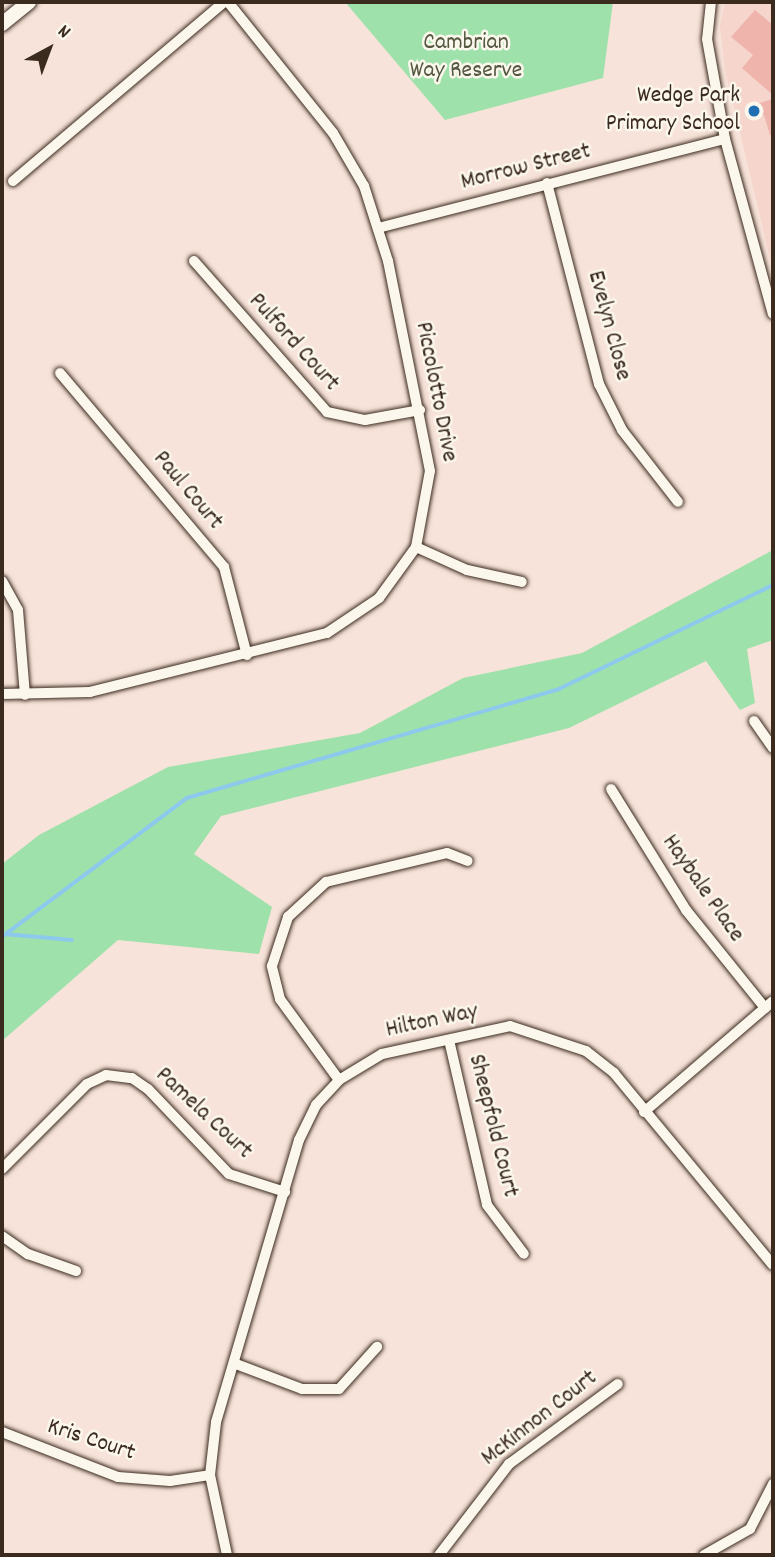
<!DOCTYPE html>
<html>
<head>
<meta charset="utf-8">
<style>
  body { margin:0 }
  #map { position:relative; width:775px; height:1557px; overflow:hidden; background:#f7e3d9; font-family:Dekko,sans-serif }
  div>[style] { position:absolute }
  .built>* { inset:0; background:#f5d5cc }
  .green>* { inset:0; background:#9fe1ab }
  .stream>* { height:3.5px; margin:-1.75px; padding:0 1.75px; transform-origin:1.75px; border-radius:1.75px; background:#8cc9ed }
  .building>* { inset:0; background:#efb4ac }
  .roads { filter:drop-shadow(0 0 2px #3b2a1e) drop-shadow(0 0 2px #3b2a1e) }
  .minor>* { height:10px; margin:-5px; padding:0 5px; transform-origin:5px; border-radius:5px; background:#fbf7ec }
  .tertiary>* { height:14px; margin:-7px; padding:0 7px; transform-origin:7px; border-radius:7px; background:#fbf7ec }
  .dots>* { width:19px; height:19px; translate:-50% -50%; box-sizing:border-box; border:4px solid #fbf7ec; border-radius:50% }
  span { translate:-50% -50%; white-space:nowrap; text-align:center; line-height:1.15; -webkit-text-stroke:5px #fbf7ec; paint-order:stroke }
  .park-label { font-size:24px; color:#545841 }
  .poi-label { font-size:24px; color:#3b2a1e }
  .right { translate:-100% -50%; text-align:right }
  .street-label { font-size:24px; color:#3b2a1e }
  .frame { position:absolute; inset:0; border:4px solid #3b2a1e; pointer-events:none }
  .north { position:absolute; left:14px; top:14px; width:70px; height:70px; -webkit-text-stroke:5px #fbf7ec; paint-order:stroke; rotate:41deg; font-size:19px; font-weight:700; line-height:28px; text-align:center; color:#3b2a1e }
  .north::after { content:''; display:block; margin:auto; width:24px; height:32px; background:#3b2a1e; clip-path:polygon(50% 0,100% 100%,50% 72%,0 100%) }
</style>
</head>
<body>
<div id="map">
  <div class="built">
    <div style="clip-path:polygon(725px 2px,773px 2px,773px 271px,725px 70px,720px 26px)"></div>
  </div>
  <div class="green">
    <div style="clip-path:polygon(345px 2px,613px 2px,603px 78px,445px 120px)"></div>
    <div style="clip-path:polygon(773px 550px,773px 640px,747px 649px,755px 703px,740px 710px,706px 661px,569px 728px,221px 816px,194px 854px,272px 907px,259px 954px,118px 940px,2px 1041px,2px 864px,39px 835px,168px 767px,360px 733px,463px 678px,582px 653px)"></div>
  </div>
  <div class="stream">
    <div style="left:5px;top:934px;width:67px;rotate:5.1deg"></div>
    <div style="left:2px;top:937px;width:231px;rotate:-36.9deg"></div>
    <div style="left:187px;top:798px;width:388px;rotate:-16.3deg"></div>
    <div style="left:559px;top:689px;width:238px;rotate:-25.9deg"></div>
  </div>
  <div class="building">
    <div style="clip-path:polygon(755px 10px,773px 25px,773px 95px,742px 68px,753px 55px,731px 37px)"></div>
    <div style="clip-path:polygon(773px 99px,773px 135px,770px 135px,764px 115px,756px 117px,753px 105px)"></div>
  </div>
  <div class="roads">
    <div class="minor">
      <div style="left:711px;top:2px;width:37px;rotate:96deg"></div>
      <div style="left:707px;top:39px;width:102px;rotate:79.8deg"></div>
      <div style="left:725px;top:139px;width:181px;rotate:74.7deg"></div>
      <div style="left:13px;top:181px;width:277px;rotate:-40.3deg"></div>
      <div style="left:547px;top:183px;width:208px;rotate:75.5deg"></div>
      <div style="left:599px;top:384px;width:51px;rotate:63.4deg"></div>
      <div style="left:622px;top:430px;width:91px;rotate:52.1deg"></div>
      <div style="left:378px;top:228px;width:358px;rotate:-14.4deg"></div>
      <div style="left:194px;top:261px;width:201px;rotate:48.6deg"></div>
      <div style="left:327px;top:412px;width:39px;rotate:12deg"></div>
      <div style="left:365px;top:420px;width:56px;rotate:-10.3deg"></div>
      <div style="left:60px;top:373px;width:254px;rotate:49.8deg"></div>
      <div style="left:224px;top:567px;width:91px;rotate:75.4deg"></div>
      <div style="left:416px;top:547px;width:56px;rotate:24.3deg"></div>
      <div style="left:467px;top:570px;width:56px;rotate:12.3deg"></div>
      <div style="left:2px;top:581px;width:33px;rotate:61deg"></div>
      <div style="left:18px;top:610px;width:85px;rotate:85.3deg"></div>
      <div style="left:2px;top:694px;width:88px;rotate:-1.3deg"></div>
      <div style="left:90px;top:692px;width:244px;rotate:-14deg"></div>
      <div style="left:327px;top:633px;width:63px;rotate:-33.9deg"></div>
      <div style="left:379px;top:598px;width:63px;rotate:-54deg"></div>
      <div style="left:416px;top:547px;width:77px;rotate:-79.6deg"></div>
      <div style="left:430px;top:471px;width:214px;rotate:-101.3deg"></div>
      <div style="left:388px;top:261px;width:79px;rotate:-107.7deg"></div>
      <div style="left:364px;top:186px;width:61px;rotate:-120.3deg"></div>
      <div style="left:333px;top:133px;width:168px;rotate:-128.7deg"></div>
      <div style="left:754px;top:721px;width:33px;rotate:55deg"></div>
      <div style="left:611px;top:789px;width:142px;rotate:58.2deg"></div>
      <div style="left:686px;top:910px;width:126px;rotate:51.1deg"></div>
      <div style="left:449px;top:1040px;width:169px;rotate:77deg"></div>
      <div style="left:487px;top:1205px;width:61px;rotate:52.9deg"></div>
      <div style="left:339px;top:1080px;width:100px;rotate:-126.1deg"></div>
      <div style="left:280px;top:999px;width:34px;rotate:-104deg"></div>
      <div style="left:272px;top:966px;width:52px;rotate:-71.9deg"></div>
      <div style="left:288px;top:917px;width:52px;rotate:-42.6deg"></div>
      <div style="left:326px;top:882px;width:124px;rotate:-13.5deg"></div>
      <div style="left:447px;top:853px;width:22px;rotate:21deg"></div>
      <div style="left:644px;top:1112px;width:170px;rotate:-40.7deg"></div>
      <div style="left:2px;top:1169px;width:120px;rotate:-45deg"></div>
      <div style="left:87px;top:1084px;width:21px;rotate:-25deg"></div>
      <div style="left:106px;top:1075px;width:26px;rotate:7deg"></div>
      <div style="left:132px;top:1078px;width:19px;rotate:35deg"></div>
      <div style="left:148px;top:1089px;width:117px;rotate:46.4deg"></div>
      <div style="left:229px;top:1174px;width:59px;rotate:17.8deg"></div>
      <div style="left:2px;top:1236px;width:32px;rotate:35deg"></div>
      <div style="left:28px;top:1254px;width:51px;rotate:19.5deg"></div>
      <div style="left:236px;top:1364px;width:71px;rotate:20.7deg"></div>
      <div style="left:302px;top:1389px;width:37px"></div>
      <div style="left:339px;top:1389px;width:57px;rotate:-47.9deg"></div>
      <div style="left:2px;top:1432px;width:124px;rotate:21.2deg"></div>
      <div style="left:118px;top:1477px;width:52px;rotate:4.4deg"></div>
      <div style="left:170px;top:1481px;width:40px;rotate:-8.5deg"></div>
      <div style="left:227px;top:1555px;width:82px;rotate:-102deg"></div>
      <div style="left:210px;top:1475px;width:53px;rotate:-83.5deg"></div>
      <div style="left:216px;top:1422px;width:294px;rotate:-73.6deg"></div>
      <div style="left:299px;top:1140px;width:39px;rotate:-64deg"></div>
      <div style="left:316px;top:1105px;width:34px;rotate:-47deg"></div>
      <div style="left:339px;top:1080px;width:50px;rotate:-31.2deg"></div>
      <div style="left:382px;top:1054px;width:131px;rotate:-12.3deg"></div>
      <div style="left:510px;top:1026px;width:80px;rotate:18.2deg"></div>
      <div style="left:586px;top:1051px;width:36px;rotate:38deg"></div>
      <div style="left:614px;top:1073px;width:249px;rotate:50.4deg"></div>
      <div style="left:439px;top:1555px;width:115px;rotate:-52.4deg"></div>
      <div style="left:509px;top:1464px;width:135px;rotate:-36.3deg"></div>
      <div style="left:704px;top:1555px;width:53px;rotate:-29.5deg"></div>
      <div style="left:750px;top:1529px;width:51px;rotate:-62.9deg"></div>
    </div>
    <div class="tertiary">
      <div style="left:2px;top:24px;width:35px;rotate:-39deg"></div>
    </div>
  </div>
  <div class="dots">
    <div style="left:754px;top:111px;background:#1f6fb2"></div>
  </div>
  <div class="park-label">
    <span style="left:466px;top:58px">Cambrian<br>Way Reserve</span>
  </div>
  <div class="poi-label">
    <span class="right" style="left:740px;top:111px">Wedge Park<br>Primary School</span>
  </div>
  <div class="street-label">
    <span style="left:526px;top:168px;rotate:-14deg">Morrow Street</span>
    <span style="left:608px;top:326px;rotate:75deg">Evelyn Close</span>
    <span style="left:293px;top:343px;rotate:48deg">Pulford Court</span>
    <span style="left:435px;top:392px;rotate:79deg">Piccolotto Drive</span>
    <span style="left:187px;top:491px;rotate:50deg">Paul Court</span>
    <span style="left:702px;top:889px;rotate:55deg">Haybale Place</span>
    <span style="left:432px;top:1022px;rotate:-12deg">Hilton Way</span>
    <span style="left:203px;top:1114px;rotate:43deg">Pamela Court</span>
    <span style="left:492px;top:1126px;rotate:76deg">Sheepfold Court</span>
    <span style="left:540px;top:1419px;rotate:-38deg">McKinnon Court</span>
    <span style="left:91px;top:1441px;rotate:18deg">Kris Court</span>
  </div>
  <div class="frame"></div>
  <div class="north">N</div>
</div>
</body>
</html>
